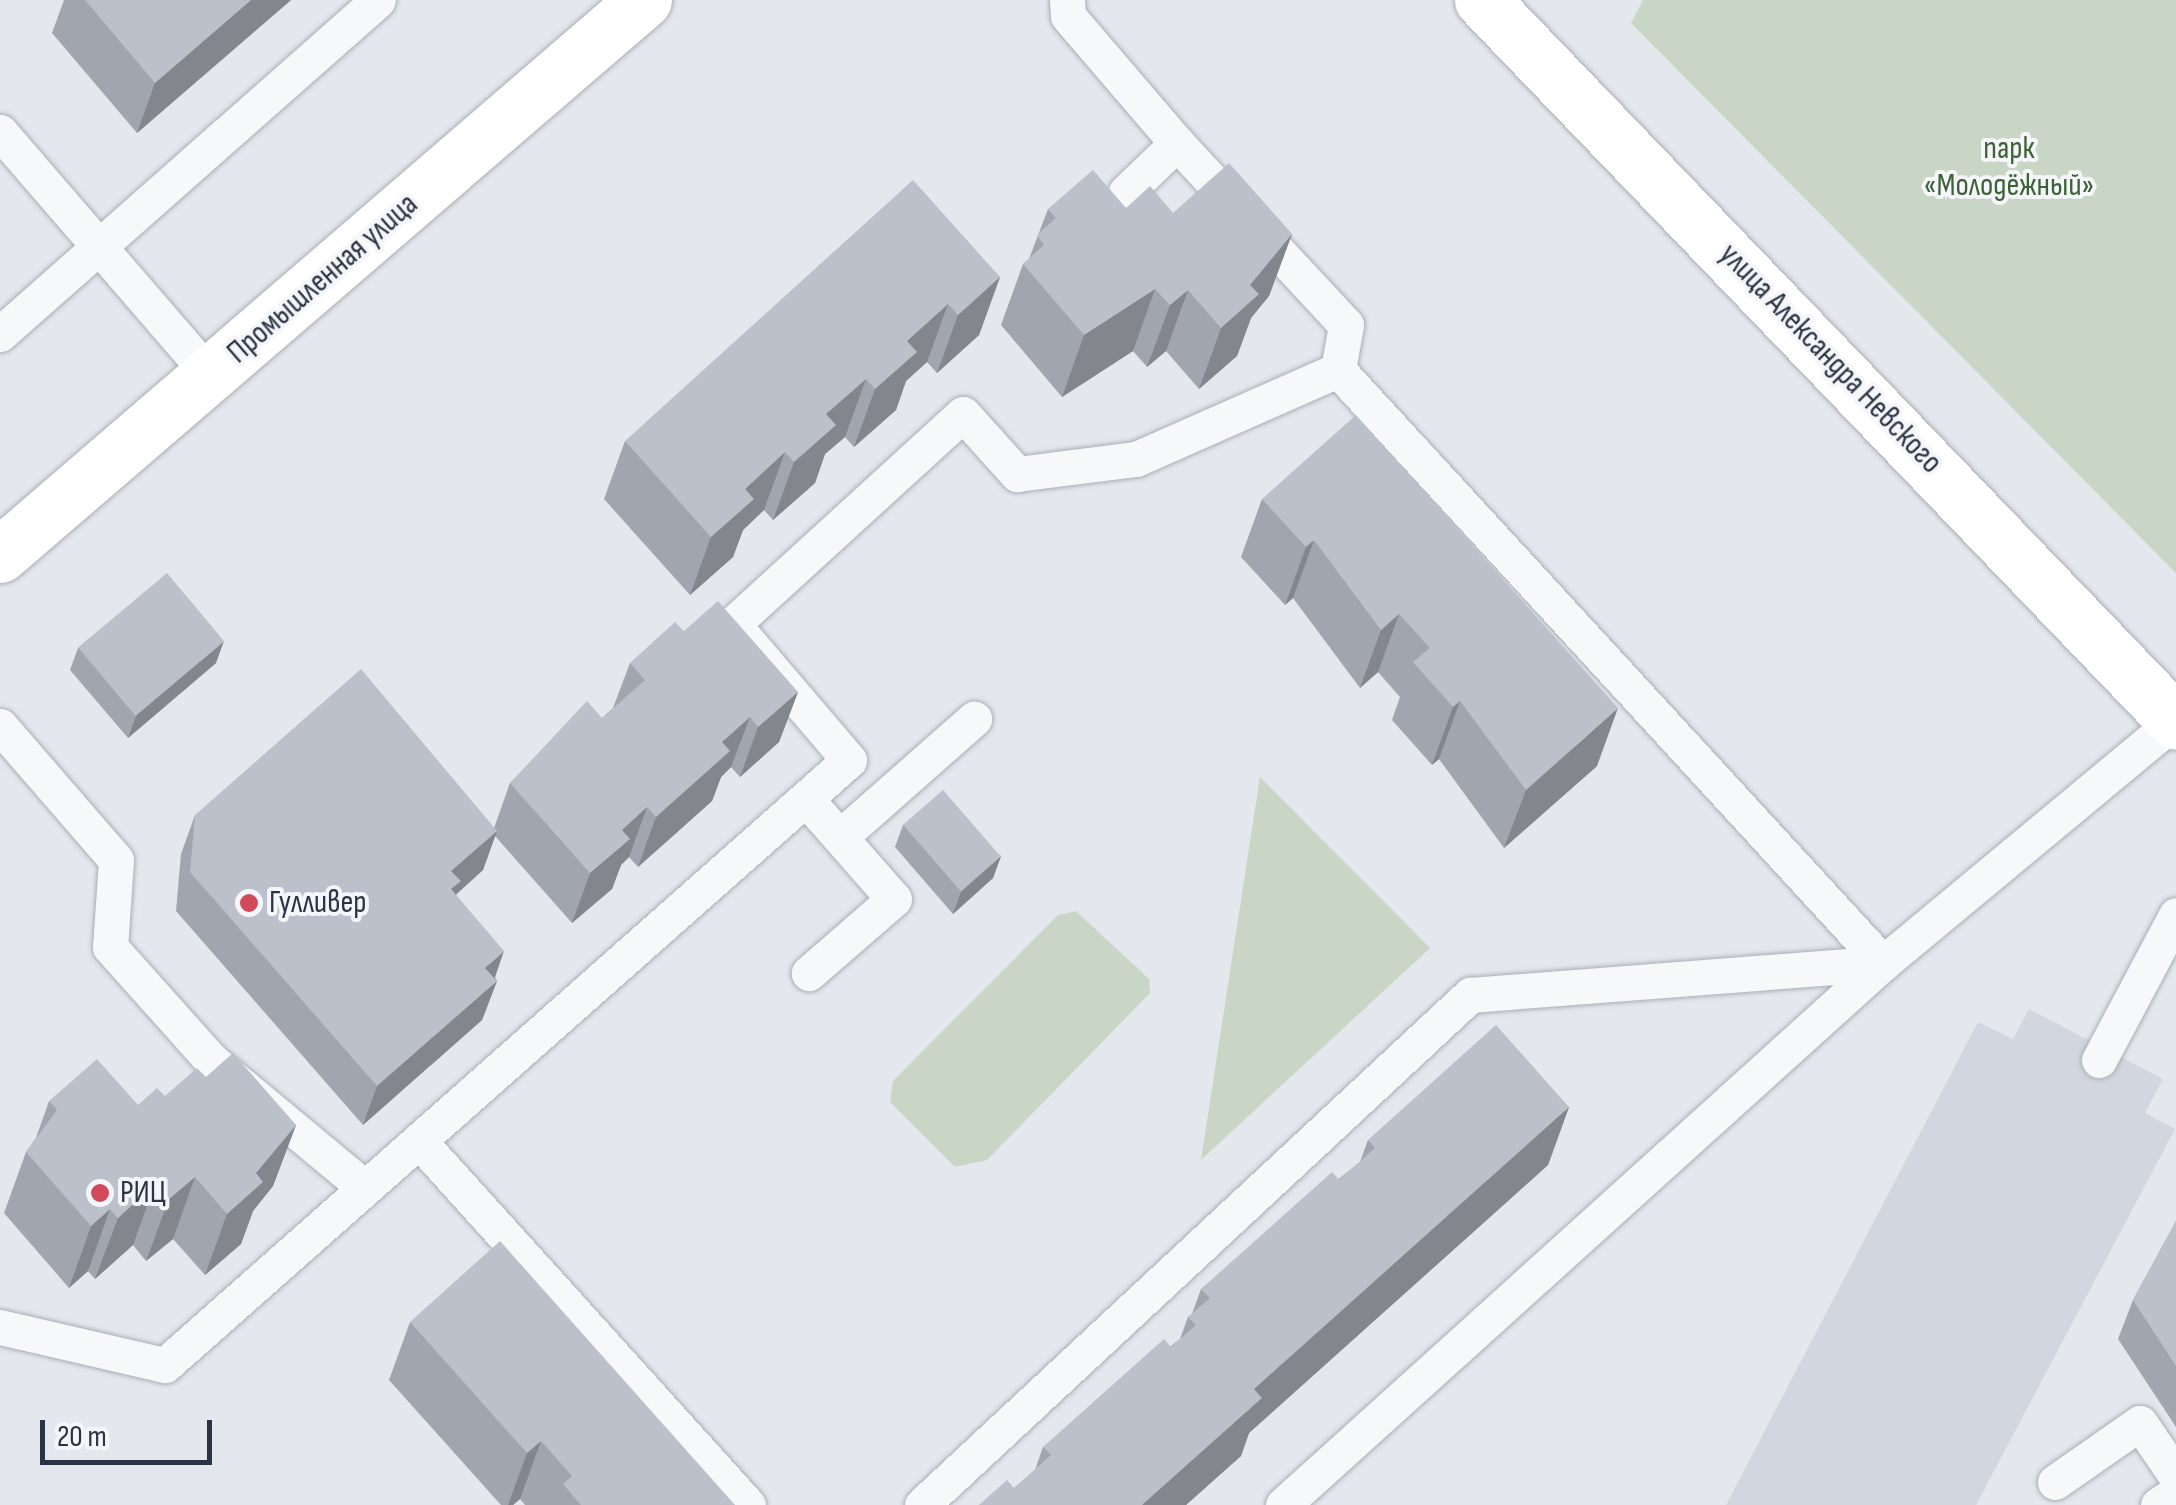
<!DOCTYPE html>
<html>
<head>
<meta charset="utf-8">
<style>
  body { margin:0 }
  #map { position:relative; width:2176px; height:1505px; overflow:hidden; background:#e4e7ec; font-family:"Sofia Sans Condensed",sans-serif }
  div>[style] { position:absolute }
  .built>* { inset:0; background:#d2d6de }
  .green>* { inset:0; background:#c9d6c5 }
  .roads { filter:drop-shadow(0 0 2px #a9aeb7) drop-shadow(0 0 2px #a9aeb7) }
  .lane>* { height:35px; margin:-17.5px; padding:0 17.5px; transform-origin:17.5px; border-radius:17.5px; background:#f7f8fa }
  .secondary>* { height:55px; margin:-27.5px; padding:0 27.5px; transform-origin:27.5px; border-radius:27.5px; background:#fff }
  .wall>* { inset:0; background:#a1a5ae }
  .shaded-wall>* { inset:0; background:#83868d }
  .building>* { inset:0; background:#bbc0ca; transform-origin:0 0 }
  .dots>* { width:28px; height:28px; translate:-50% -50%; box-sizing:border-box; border:5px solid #f4f6f9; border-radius:50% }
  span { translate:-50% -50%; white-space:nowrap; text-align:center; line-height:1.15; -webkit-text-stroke:8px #f4f6f9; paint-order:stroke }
  .park-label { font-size:32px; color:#3f6138 }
  .street-label { font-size:32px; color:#2b3445 }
  .poi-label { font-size:32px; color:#2b3445 }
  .left { translate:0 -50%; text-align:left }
  .scale { position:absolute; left:40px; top:1420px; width:172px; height:45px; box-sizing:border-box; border:5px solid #2b3445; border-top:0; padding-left:12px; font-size:30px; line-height:35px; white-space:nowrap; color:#2b3445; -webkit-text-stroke:8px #f4f6f9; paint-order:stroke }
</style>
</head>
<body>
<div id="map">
  <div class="built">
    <div style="clip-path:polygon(2029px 1009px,2163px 1079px,2145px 1113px,2175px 1129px,1976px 1505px,1726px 1505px,1978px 1022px,2013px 1039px)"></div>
  </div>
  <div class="green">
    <div style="clip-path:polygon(1643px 0,2176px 0,2176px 573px,1631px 23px)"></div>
    <div style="clip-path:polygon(1260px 777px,1430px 948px,1201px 1160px)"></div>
    <div style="clip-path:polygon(1076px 911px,1149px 979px,1150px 993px,987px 1160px,955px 1167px,890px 1102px,893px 1081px,1058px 915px)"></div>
  </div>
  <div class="roads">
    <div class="lane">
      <div style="left:1067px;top:0;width:16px;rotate:86deg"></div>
      <div style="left:1068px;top:16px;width:167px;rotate:49.4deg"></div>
      <div style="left:0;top:132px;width:321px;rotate:49.2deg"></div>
      <div style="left:0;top:334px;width:504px;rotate:-41.46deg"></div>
      <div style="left:1338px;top:370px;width:805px;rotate:47.42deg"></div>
      <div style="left:0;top:726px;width:177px;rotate:49.1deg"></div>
      <div style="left:116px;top:860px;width:87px;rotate:93.9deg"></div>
      <div style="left:110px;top:947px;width:152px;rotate:48.2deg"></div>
      <div style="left:211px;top:1060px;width:200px;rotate:39.7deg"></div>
      <div style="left:806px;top:799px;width:133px;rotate:48.7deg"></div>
      <div style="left:894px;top:899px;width:113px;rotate:139deg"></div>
      <div style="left:840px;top:837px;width:179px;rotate:-41.4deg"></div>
      <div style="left:2099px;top:1060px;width:164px;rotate:-62deg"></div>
      <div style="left:420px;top:1142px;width:489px;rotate:47.9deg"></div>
      <div style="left:0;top:1327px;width:169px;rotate:13deg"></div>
      <div style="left:165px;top:1365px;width:913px;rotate:-41.49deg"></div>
      <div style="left:849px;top:760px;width:179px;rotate:-130.5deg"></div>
      <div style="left:733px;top:624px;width:311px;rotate:-42.4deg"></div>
      <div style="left:963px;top:414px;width:81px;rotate:48deg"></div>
      <div style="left:1017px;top:474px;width:120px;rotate:-7.2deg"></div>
      <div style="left:1136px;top:459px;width:221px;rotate:-23.8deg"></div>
      <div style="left:1338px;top:370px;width:46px;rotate:-79.9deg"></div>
      <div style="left:1346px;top:325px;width:248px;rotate:-132.9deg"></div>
      <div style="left:1177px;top:143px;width:71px;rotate:136.1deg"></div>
      <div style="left:2055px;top:1482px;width:103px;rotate:-34.8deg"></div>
      <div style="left:2140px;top:1423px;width:64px;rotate:55.8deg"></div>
      <div style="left:922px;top:1505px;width:749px;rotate:-42.94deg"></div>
      <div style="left:1470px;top:995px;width:414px;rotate:-4.4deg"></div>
      <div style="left:1283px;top:1505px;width:809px;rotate:-42.09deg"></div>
      <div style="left:1883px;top:963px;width:379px;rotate:-39.7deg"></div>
      <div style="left:2158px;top:1505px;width:22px;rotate:-34deg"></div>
    </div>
    <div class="secondary">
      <div style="left:1482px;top:0;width:1001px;rotate:46.13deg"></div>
      <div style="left:0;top:555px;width:850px;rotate:-40.75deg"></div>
    </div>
  </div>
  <div class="wall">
    <div style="clip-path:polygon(64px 0,291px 0,137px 133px,52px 33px)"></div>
    <div style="clip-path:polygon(1126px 208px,1173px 213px,1292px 234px,1269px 296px,1251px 318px,1237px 356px,1199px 389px,1166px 351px,1147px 367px,1133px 351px,1062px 397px,1001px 325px,1023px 264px,1029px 259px,1048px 209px)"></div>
    <div style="clip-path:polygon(1000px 277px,979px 335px,937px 373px,927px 362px,906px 381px,896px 410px,854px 447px,845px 437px,825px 454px,815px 483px,773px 520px,764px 510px,743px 530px,733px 557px,690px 595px,604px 499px,625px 441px)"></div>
    <div style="clip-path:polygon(1262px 499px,1597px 766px,1504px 848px,1439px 759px,1432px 765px,1392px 720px,1400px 697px,1378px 672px,1360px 688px,1293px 598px,1285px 605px,1241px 557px)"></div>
    <div style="clip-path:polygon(684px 631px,798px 692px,779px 742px,740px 777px,731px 767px,721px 777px,712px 801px,638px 867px,629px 857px,621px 865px,612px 889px,572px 923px,495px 836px,483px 870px,456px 895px,497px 981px,482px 1020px,363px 1125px,176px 911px,181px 854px,195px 815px,494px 828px,510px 783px,602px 718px,613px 708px,630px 663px)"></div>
    <div style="clip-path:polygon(78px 648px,216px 663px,128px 738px,70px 670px)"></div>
    <div style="clip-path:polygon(903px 825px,1001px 856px,993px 878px,953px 914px,895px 847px)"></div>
    <div style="clip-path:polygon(165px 1096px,296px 1125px,273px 1186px,253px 1211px,241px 1244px,205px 1275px,173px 1239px,146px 1261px,133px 1245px,95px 1279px,88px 1271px,69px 1288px,4px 1213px,26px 1152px,36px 1138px,49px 1101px,138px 1105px)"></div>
    <div style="clip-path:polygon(1569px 1107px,1548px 1165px,1249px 1433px,1241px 1456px,1186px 1505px,979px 1505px,1014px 1488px,1035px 1470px,1043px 1447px,1180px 1339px,1188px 1317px,1192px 1314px,1201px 1289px,1360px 1162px,1368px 1140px)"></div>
    <div style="clip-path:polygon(2176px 1221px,2176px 1427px,2118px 1339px,2133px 1300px)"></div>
    <div style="clip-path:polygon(410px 1322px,735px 1505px,525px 1505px,520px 1499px,513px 1505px,501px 1505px,389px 1380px)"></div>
  </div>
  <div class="shaded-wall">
    <div style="clip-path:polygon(251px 0,291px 0,137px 133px,155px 83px)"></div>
    <div style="clip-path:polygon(1292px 234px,1269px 296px,1251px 318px,1237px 356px,1199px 389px,1221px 328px,1250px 285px)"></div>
    <div style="clip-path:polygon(1000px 277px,979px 335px,937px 373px,958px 315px)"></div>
    <div style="clip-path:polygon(1155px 289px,1133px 351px,1062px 397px,1084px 335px)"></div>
    <div style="clip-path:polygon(1188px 290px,1166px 351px,1147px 367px,1170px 305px)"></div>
    <div style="clip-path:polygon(948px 304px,927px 362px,906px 381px,896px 410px,854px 447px,875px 389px,907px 341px)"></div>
    <div style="clip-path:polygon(866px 379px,845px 437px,825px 454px,815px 483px,773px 520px,794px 462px,826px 414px)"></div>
    <div style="clip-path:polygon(785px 452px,764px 510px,743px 530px,733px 557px,690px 595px,711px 537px,745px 489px)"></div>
    <div style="clip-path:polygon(1314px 540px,1293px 598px,1285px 605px,1306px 547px)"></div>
    <div style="clip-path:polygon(1399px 614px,1378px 672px,1360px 688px,1381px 630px)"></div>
    <div style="clip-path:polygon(224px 641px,216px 663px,128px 738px,136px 716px)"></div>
    <div style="clip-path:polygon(798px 692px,779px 742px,740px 777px,758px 727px)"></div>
    <div style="clip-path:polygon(1460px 701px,1439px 759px,1432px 765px,1453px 707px)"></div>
    <div style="clip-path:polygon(1618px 708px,1597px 766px,1504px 848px,1526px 790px)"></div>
    <div style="clip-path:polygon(750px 717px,731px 767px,721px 777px,712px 801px,638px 867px,656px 817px,722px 742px)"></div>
    <div style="clip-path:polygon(647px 807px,629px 857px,621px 865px,612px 889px,572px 923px,590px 873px,622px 830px)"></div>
    <div style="clip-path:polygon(497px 831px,483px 870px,456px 894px,446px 920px,451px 871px)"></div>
    <div style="clip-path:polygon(1001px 856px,993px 878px,953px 914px,961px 892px)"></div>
    <div style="clip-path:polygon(504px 951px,492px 986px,497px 981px,482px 1020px,363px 1125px,377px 1086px,485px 968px)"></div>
    <div style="clip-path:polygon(1569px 1107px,1548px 1165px,1249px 1433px,1241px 1456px,1186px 1505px,1142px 1505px,1254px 1389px)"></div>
    <div style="clip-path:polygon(296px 1125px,273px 1186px,253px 1211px,241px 1244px,205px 1275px,227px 1214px,256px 1173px)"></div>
    <div style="clip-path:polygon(195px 1177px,173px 1239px,146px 1261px,169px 1199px)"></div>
    <div style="clip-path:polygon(155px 1184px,133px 1245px,95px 1279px,118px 1218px)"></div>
    <div style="clip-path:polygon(110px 1209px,88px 1271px,69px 1288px,91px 1226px)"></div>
    <div style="clip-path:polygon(541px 1441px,520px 1499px,513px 1505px,508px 1505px,527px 1453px)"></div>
  </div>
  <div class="building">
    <div style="clip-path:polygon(85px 0,251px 0,155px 83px)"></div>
    <div style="clip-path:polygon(1229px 163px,1292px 234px,1250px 285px,1259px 294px,1221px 328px,1188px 290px,1170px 305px,1155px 289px,1084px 335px,1023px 264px,1044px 245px,1037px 235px,1056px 218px,1048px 209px,1093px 170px,1126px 208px,1150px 186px,1173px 213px)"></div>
    <div style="clip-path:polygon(913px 180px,1000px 277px,958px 315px,948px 304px,907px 341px,917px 352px,875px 389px,866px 379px,826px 414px,836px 425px,794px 462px,785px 452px,745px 489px,754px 499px,711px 537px,625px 441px)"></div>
    <div style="clip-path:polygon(1356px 415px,1618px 708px,1526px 790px,1460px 701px,1453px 707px,1413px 662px,1430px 648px,1399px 614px,1381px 630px,1314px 540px,1306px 547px,1262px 499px)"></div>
    <div style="left:167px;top:573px;width:89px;height:116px;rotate:50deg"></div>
    <div style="clip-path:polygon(718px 601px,798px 692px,758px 727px,750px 717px,722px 742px,730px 751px,656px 817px,647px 807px,622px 830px,630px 839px,590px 873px,510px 783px,587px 701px,602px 718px,645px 680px,630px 663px,675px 622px,684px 631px)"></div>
    <div style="clip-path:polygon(361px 669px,497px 831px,451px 871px,461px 881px,451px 889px,504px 951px,485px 968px,497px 981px,377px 1086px,190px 872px,195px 815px)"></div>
    <div style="left:943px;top:790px;width:88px;height:53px;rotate:49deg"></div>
    <div style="clip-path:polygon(1496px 1025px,1569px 1107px,1254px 1389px,1262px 1398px,1142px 1505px,979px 1505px,1007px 1480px,1014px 1488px,1051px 1455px,1043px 1447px,1164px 1339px,1171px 1347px,1196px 1325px,1188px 1317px,1210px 1298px,1201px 1289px,1332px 1172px,1339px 1180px,1375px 1148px,1368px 1140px)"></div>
    <div style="clip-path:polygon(233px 1053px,296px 1125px,256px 1173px,263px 1182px,227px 1214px,195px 1177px,169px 1199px,155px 1184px,118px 1218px,110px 1209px,91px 1226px,26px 1152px,57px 1110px,49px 1101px,97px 1059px,138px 1105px,157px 1088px,165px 1096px,197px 1068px,206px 1077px)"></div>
    <div style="clip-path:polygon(2176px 1221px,2176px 1366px,2133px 1300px)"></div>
    <div style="clip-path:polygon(500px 1241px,735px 1505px,581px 1505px,563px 1484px,572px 1476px,541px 1441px,527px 1453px,410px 1322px)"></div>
  </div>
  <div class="dots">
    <div style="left:249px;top:903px;background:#d1495b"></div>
    <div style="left:100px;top:1193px;background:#d1495b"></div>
  </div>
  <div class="park-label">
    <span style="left:2009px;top:168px">парк<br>«Молодёжный»</span>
  </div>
  <div class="street-label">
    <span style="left:323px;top:279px;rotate:-41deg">Промышленная улица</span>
    <span style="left:1830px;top:359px;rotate:46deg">улица Александра Невского</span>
  </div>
  <div class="poi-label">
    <span class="left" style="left:269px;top:903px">Гулливер</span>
    <span class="left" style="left:120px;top:1193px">РИЦ</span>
  </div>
  <div class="scale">20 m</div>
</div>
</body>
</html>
